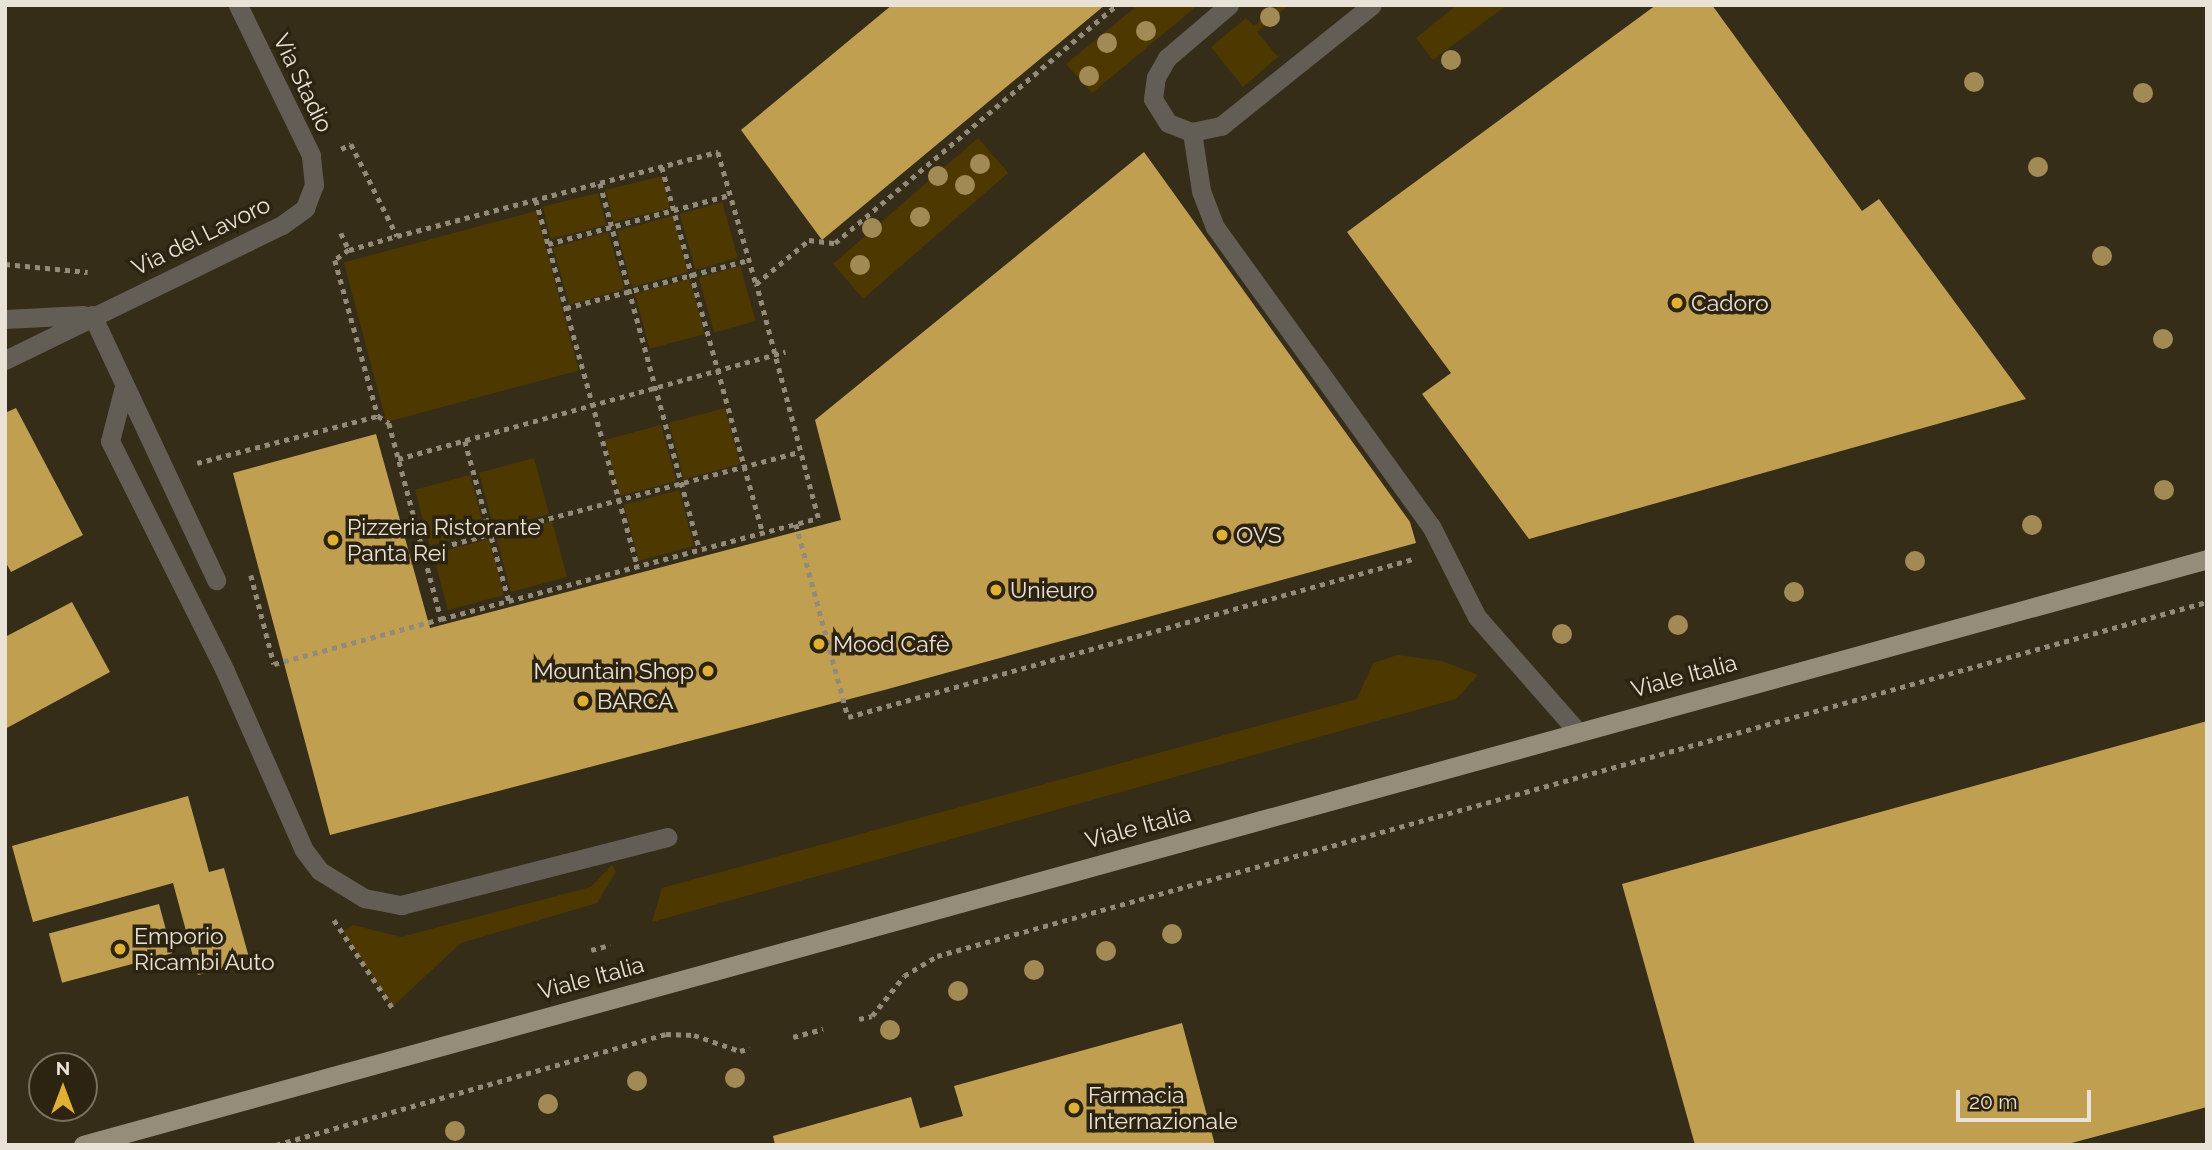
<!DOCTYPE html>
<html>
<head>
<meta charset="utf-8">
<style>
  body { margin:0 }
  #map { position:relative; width:2212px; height:1150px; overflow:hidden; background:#362d19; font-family:Raleway,sans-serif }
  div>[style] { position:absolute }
  .green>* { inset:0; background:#4d3900; transform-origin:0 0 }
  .building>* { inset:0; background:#c19f51; transform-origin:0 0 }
  .path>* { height:4.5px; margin-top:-2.25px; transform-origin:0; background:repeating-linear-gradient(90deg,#928a7a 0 5px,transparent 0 10px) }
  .service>* { height:19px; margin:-9.5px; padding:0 9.5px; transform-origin:9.5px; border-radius:9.5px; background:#625e55 }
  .minor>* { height:19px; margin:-9.5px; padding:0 9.5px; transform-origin:9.5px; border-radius:9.5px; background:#625e55 }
  .primary>* { height:19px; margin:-9.5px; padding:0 9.5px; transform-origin:9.5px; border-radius:9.5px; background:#958d79 }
  .trees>* { width:20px; height:20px; margin:-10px; border-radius:50%; background:#a28a54 }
  .dots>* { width:19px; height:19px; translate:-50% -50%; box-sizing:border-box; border:4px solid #2c2310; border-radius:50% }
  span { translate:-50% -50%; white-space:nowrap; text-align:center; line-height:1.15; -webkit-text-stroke:7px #2c2310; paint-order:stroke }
  .street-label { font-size:23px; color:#e9e3d7 }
  .poi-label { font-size:23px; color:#e9e3d7 }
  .left { translate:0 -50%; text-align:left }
  .right { translate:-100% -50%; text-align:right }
  .frame { position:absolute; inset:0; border:7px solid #e9e3d7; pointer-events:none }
  .north { position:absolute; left:28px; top:1052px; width:70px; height:70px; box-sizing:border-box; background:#2c2310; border:2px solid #787060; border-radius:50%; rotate:0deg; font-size:19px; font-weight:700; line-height:28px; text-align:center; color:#e9e3d7 }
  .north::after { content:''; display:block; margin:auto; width:24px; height:32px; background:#dfb034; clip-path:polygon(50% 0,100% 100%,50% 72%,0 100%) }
  .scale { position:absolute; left:1956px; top:1090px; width:135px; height:32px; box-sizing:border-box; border:4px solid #e9e3d7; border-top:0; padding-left:9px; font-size:21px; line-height:24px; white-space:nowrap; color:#e9e3d7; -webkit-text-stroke:5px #2c2310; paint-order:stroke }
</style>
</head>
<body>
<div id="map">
  <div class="green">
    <div style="clip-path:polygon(1138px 5px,1198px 5px,1092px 93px,1066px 64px)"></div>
    <div style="clip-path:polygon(1279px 5px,1289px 5px,1257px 32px,1278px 57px,1243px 87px,1211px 47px,1246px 18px,1254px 26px)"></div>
    <div style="clip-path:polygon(1457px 5px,1507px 5px,1433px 60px,1416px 38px)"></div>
    <div style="left:978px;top:138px;width:46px;height:192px;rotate:49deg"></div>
    <div style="left:662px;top:176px;width:33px;height:58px;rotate:76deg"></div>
    <div style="left:598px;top:193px;width:33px;height:57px;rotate:76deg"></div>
    <div style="left:722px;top:202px;width:58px;height:44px;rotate:74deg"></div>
    <div style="left:536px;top:211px;width:165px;height:199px;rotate:75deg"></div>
    <div style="left:673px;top:216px;width:58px;height:58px;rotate:75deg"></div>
    <div style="left:608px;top:232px;width:59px;height:57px;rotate:74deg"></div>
    <div style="left:740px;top:266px;width:57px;height:43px;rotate:74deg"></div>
    <div style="left:690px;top:279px;width:57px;height:57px;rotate:75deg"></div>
    <div style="left:725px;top:408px;width:58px;height:58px;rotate:75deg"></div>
    <div style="left:661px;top:425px;width:58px;height:58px;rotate:75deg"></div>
    <div style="left:534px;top:458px;width:58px;height:57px;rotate:75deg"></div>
    <div style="left:470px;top:475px;width:58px;height:57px;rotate:75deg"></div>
    <div style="left:679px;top:490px;width:58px;height:57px;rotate:75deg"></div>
    <div style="left:552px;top:521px;width:58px;height:58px;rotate:75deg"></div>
    <div style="left:489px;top:539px;width:58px;height:58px;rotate:75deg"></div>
    <div style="clip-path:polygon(1397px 655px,1442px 661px,1478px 675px,1456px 699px,652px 922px,662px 888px,1357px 699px,1373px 663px)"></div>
    <div style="clip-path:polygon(612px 865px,616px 872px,597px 903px,461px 943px,392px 1007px,343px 931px,353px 925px,401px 937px,591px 887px)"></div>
  </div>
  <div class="building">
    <div style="clip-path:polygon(892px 5px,1105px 5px,822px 240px,741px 130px)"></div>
    <div style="clip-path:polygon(1656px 5px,1712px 5px,1862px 211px,1879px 199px,2026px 399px,1529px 539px,1422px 394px,1451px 373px,1347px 232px)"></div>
    <div style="clip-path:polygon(1144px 152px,1410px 522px,1416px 543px,888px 689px,330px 835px,233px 473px,376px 434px,430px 628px,841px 520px,815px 420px)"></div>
    <div style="clip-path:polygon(16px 408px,83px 535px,11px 572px,5px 561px,5px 413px)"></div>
    <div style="clip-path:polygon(72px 602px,110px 672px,5px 729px,5px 637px)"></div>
    <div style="clip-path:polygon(2207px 721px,2207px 1107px,2064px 1145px,1695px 1145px,1622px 884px)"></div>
    <div style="clip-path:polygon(188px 796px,209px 872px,224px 868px,250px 961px,198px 975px,173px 883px,33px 922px,12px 846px)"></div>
    <div style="left:159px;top:904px;width:51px;height:114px;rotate:75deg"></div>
    <div style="clip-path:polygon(1182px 1023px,1215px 1145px,775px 1145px,773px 1136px,911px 1097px,920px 1128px,963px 1116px,954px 1086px)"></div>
  </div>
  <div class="path">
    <div style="left:341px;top:149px;width:11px;rotate:-27deg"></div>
    <div style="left:351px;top:144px;width:103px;rotate:63.4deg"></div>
    <div style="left:397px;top:236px;width:332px;rotate:-14.7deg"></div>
    <div style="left:718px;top:152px;width:137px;rotate:73.9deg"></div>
    <div style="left:756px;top:284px;width:69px;rotate:-39.7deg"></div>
    <div style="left:809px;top:240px;width:26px;rotate:7deg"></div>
    <div style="left:835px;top:243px;width:369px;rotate:-40.2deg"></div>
    <div style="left:662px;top:167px;width:380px;rotate:74.6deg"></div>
    <div style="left:600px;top:183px;width:380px;rotate:74.8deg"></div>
    <div style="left:536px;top:200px;width:381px;rotate:74.5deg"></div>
    <div style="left:341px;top:233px;width:19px;rotate:65deg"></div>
    <div style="left:349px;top:250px;width:50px;rotate:-16.3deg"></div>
    <div style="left:548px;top:244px;width:188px;rotate:-15.1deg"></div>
    <div style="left:349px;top:250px;width:17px;rotate:144deg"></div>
    <div style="left:335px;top:260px;width:162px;rotate:74.6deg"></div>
    <div style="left:5px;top:264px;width:83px;rotate:5.5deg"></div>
    <div style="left:566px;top:308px;width:189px;rotate:-14.7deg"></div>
    <div style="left:465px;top:441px;width:166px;rotate:74.6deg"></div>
    <div style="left:398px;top:459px;width:402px;rotate:-15.5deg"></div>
    <div style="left:197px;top:463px;width:187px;rotate:-14.6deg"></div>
    <div style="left:378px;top:416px;width:13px;rotate:32deg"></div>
    <div style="left:389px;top:423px;width:203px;rotate:75.1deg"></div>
    <div style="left:441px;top:619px;width:390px;rotate:-15deg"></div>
    <div style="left:818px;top:518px;width:242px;rotate:-104.8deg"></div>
    <div style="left:796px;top:524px;width:200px;rotate:74.9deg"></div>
    <div style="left:848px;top:717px;width:587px;rotate:-15.62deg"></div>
    <div style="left:423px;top:552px;width:390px;rotate:-14.9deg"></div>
    <div style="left:251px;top:575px;width:92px;rotate:75.5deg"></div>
    <div style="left:274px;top:664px;width:173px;rotate:-15.1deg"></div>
    <div style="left:334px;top:920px;width:105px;rotate:56.3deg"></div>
    <div style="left:591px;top:950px;width:20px;rotate:-15deg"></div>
    <div style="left:859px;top:1019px;width:13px;rotate:-13deg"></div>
    <div style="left:872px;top:1016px;width:51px;rotate:-51.3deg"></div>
    <div style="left:904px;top:976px;width:39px;rotate:-31deg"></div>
    <div style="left:937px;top:956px;width:1318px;rotate:-15.58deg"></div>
    <div style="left:793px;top:1037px;width:31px;rotate:-15deg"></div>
    <div style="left:276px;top:1145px;width:405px;rotate:-15.9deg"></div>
    <div style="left:666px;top:1034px;width:28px;rotate:2deg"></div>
    <div style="left:694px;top:1035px;width:49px;rotate:19.2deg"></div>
    <div style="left:740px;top:1051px;width:10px;rotate:-17deg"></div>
  </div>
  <div class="service">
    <div style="left:1229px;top:5px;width:82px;rotate:139.5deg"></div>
    <div style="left:1167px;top:58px;width:22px;rotate:120deg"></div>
    <div style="left:1156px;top:77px;width:22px;rotate:98deg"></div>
    <div style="left:1153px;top:99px;width:28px;rotate:58deg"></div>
    <div style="left:1168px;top:123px;width:26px;rotate:21deg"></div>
    <div style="left:1192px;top:132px;width:30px;rotate:-12deg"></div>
    <div style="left:1221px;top:126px;width:193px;rotate:-38.7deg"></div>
    <div style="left:1192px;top:132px;width:60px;rotate:81.3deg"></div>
    <div style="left:1201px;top:191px;width:39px;rotate:69deg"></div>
    <div style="left:1215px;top:227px;width:369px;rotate:54.2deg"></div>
    <div style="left:1431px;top:526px;width:102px;rotate:63.2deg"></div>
    <div style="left:1477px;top:617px;width:152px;rotate:48.7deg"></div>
    <div style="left:92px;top:315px;width:293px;rotate:64.9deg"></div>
    <div style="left:124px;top:387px;width:56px;rotate:104.5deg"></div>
    <div style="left:110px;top:441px;width:257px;rotate:63.4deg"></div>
    <div style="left:225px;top:671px;width:196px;rotate:66.2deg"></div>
    <div style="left:304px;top:850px;width:26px;rotate:53deg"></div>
    <div style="left:320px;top:871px;width:52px;rotate:31.5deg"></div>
    <div style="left:364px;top:898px;width:38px;rotate:11deg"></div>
    <div style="left:401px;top:905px;width:275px;rotate:-14.3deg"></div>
  </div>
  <div class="minor">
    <div style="left:5px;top:319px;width:78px;rotate:-2.9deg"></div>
    <div style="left:5px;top:360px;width:308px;rotate:-26deg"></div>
    <div style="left:282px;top:225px;width:29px;rotate:-36deg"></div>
    <div style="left:305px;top:208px;width:25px;rotate:-69deg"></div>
    <div style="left:314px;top:185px;width:30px;rotate:-96deg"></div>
    <div style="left:311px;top:155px;width:167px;rotate:-116deg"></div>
  </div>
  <div class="primary">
    <div style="left:83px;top:1145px;width:2203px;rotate:-15.42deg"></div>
  </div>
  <div class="trees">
    <div style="left:1270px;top:17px"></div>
    <div style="left:1146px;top:31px"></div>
    <div style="left:1107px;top:43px"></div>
    <div style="left:1451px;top:60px"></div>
    <div style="left:1089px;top:76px"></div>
    <div style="left:1974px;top:82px"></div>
    <div style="left:2143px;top:93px"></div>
    <div style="left:980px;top:164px"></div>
    <div style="left:2038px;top:167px"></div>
    <div style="left:938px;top:176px"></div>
    <div style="left:965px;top:185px"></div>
    <div style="left:920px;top:217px"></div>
    <div style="left:872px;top:228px"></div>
    <div style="left:2102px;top:256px"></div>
    <div style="left:860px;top:265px"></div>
    <div style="left:2163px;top:339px"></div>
    <div style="left:2164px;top:490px"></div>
    <div style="left:2032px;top:525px"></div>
    <div style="left:1915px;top:561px"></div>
    <div style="left:1794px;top:592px"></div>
    <div style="left:1678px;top:625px"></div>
    <div style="left:1562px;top:634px"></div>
    <div style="left:1172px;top:934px"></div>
    <div style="left:1106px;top:951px"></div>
    <div style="left:1034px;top:970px"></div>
    <div style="left:958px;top:991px"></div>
    <div style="left:890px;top:1030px"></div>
    <div style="left:735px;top:1078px"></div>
    <div style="left:637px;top:1081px"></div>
    <div style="left:548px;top:1104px"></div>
    <div style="left:455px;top:1131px"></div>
  </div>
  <div class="dots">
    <div style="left:1677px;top:303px;background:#dfb034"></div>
    <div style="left:1222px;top:535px;background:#dfb034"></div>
    <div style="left:333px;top:540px;background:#dfb034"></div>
    <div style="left:996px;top:590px;background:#dfb034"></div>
    <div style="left:819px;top:644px;background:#dfb034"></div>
    <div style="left:708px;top:671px;background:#dfb034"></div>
    <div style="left:583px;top:701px;background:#dfb034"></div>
    <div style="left:120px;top:949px;background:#dfb034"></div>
    <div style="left:1074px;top:1108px;background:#dfb034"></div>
  </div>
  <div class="street-label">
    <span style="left:303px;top:83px;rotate:64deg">Via Stadio</span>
    <span style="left:201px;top:236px;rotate:-26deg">Via del Lavoro</span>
    <span style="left:1684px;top:676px;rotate:-15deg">Viale Italia</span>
    <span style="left:1138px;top:827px;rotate:-15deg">Viale Italia</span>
    <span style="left:591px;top:978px;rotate:-15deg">Viale Italia</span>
  </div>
  <div class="poi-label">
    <span class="left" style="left:1691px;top:303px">Cadoro</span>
    <span class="left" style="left:347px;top:540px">Pizzeria Ristorante<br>Panta Rei</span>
    <span class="left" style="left:1236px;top:535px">OVS</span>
    <span class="left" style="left:1010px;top:590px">Unieuro</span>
    <span class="left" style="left:833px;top:644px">Mood Cafè</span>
    <span class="right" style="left:694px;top:671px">Mountain Shop</span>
    <span class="left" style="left:597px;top:701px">BARCA</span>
    <span class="left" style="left:134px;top:949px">Emporio<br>Ricambi Auto</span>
    <span class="left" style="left:1088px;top:1108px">Farmacia<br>Internazionale</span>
  </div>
  <div class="frame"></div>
  <div class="north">N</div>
  <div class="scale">20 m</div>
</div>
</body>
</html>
